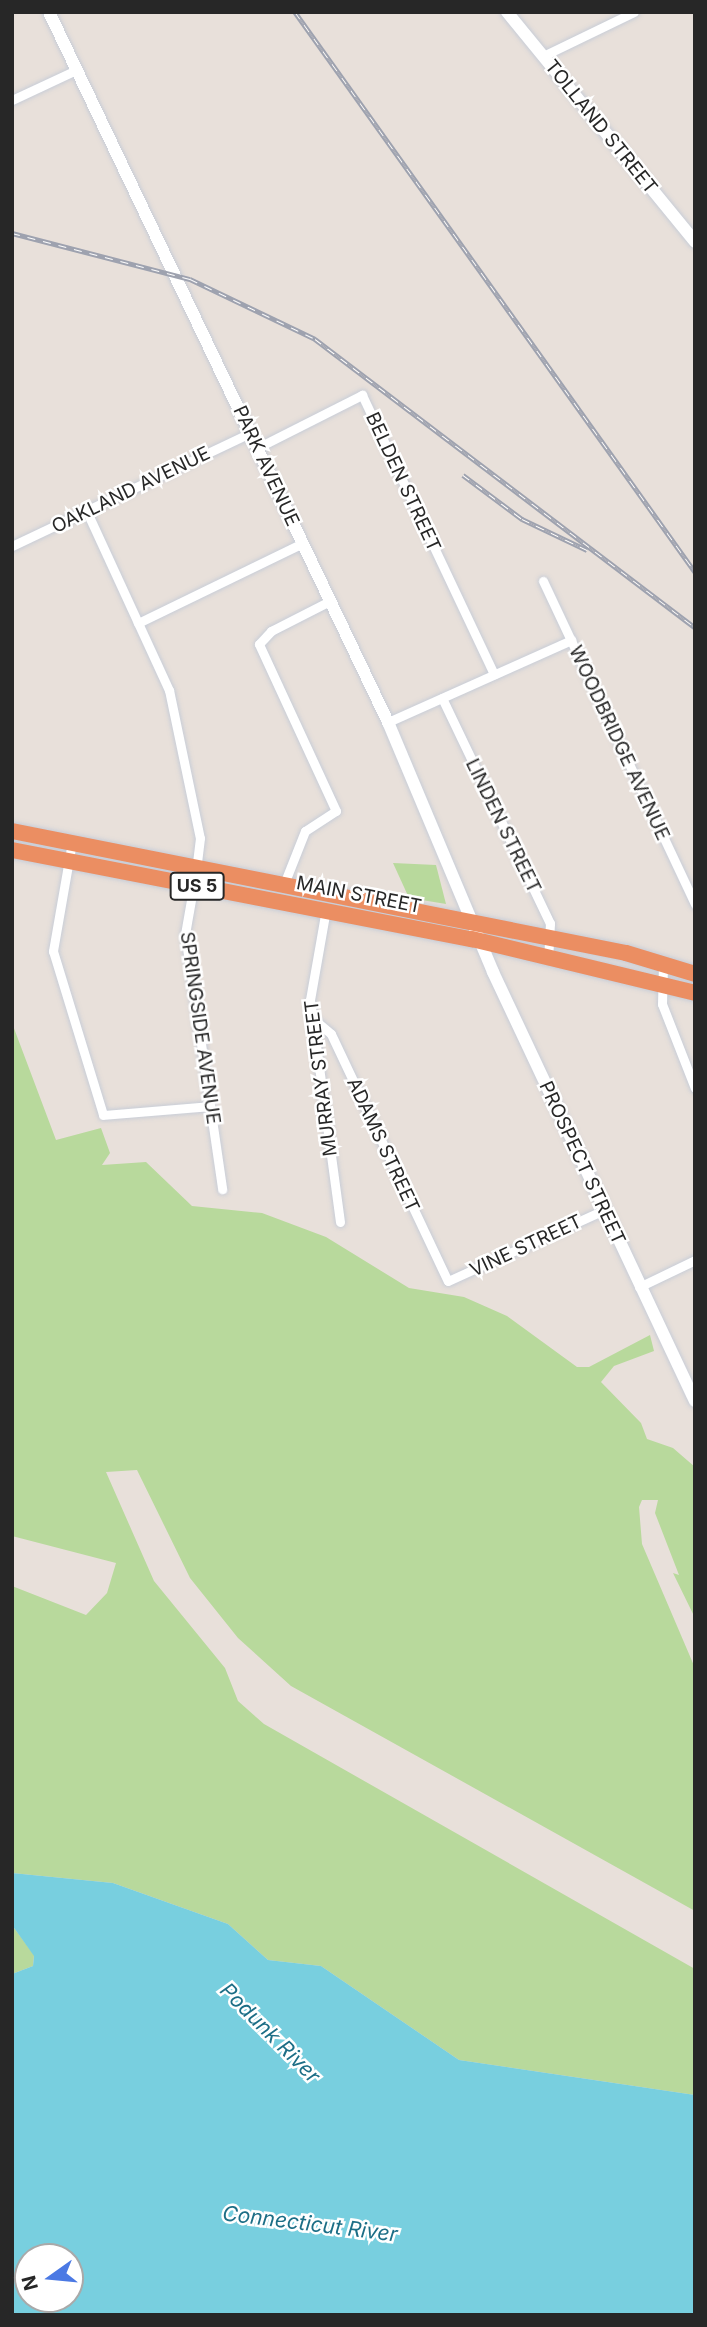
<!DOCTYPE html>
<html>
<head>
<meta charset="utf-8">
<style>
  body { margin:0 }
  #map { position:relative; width:707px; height:2327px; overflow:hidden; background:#e8e0da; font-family:Inter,sans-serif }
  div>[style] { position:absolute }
  .green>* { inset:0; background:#b8d99c }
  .water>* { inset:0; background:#78cfdf }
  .roads { filter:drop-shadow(0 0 2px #c8cdd7) drop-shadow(0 0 2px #c8cdd7) }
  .street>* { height:9px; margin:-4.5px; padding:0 4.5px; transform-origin:4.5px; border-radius:4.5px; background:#fff }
  .secondary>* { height:12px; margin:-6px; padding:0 6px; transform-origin:6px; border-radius:6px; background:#fff }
  .highway>* { height:16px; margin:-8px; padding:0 8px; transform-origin:8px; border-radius:8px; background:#eb8e62 }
  .rail>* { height:5px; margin-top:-2.5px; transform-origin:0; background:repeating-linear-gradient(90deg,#fff 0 8px,#9ea2af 0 16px); box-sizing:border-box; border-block:2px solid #9ea2af }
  span { translate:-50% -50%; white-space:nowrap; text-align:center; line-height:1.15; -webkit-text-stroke:5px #fff; paint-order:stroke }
  .shield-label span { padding:2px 5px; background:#fff; border:2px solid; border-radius:5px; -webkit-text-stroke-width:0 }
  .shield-label { font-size:18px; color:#272727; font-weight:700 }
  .street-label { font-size:19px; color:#272727 }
  .water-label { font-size:21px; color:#1c6e86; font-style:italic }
  .frame { position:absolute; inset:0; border:14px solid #272727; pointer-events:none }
  .north { position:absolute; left:14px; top:2243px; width:70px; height:70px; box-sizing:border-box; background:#fff; border:2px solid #a9a9a9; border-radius:50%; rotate:255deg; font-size:19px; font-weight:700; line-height:28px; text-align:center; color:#272727 }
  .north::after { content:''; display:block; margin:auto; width:24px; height:32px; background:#4b79e4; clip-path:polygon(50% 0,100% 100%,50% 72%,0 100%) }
</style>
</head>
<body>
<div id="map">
  <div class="green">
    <div style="clip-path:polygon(393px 863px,436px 865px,446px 904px,409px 898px)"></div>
    <div style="clip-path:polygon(12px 1023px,56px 1140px,101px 1128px,110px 1153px,102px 1165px,146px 1162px,192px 1206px,262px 1213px,326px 1237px,409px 1288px,464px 1297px,507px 1316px,577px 1367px,589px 1367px,650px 1335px,654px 1351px,614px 1366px,601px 1382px,641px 1423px,647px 1439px,673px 1448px,695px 1467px,695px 1618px,673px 1573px,679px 1575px,655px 1513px,658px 1500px,642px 1500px,639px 1507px,642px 1544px,695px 1668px,695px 1911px,291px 1686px,238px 1638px,190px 1578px,137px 1470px,106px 1472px,154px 1581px,225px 1668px,238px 1701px,264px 1724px,695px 1969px,695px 2095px,459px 2060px,321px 1966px,268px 1960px,228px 1924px,113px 1883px,12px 1873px,12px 1586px,86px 1615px,107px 1593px,116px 1563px,12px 1536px)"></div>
    <div style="clip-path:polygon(12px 1925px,34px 1955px,33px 1966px,12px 1974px)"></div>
  </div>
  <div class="water">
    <div style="clip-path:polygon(evenodd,12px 1873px,113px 1883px,228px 1924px,268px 1960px,321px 1966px,459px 2060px,695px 2095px,695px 2315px,12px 2315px,12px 1974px,33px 1966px,34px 1956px,12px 1925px,12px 1873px,28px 2257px,70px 2257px,70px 2299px,28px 2299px,28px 2257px)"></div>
  </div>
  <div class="roads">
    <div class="street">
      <div style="left:543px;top:56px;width:101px;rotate:-25.8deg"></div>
      <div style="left:12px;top:100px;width:71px;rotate:-25.1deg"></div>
      <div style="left:257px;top:448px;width:118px;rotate:-26.8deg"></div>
      <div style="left:362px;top:395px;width:309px;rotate:64.7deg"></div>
      <div style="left:87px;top:512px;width:196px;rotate:65.3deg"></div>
      <div style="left:169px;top:690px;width:151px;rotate:78.2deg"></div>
      <div style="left:200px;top:838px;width:32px;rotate:97deg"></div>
      <div style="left:12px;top:546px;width:263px;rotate:-25.4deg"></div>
      <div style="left:543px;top:581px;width:357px;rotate:64.8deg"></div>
      <div style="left:138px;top:623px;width:183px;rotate:-25.9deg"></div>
      <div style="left:442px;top:698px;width:250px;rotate:64.4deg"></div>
      <div style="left:550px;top:923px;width:34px;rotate:93deg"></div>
      <div style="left:388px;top:722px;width:201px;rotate:-24.1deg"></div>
      <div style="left:72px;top:842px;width:111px;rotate:99.9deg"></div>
      <div style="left:53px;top:951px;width:171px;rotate:73deg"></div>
      <div style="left:103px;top:1115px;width:107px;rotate:-4.8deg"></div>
      <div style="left:194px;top:883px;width:52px;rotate:100deg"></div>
      <div style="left:185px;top:934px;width:258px;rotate:81.7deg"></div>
      <div style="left:284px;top:884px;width:57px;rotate:-68.4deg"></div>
      <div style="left:305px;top:831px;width:37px;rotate:-33deg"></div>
      <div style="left:336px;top:811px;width:184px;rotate:-114.8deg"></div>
      <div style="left:259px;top:644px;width:18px;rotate:-47deg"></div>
      <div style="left:271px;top:631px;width:66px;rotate:-27deg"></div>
      <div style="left:326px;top:909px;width:92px;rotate:100deg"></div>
      <div style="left:310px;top:1000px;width:224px;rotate:82.3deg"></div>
      <div style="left:663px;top:964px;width:40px;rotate:91.4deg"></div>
      <div style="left:662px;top:1004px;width:90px;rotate:68.6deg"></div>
      <div style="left:311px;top:1017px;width:26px;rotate:40deg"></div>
      <div style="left:331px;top:1034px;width:273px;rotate:64.7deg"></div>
      <div style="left:448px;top:1281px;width:171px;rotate:-24.5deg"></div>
      <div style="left:639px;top:1287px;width:62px;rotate:-25.7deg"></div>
    </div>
    <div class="secondary">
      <div style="left:49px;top:12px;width:787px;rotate:64.48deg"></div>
      <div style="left:388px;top:722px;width:271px;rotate:67.2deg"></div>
      <div style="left:493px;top:972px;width:474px;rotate:64.8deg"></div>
      <div style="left:507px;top:12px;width:297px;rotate:50.7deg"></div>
    </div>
    <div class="highway">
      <div style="left:12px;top:831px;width:626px;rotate:11.24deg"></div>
      <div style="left:626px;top:953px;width:72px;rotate:16.9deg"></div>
      <div style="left:12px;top:850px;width:469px;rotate:11deg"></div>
      <div style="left:472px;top:939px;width:229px;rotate:13.6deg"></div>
    </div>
  </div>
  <div class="rail">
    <div style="left:295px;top:12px;width:688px;rotate:54.46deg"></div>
    <div style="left:12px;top:233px;width:184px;rotate:14.5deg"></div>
    <div style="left:190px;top:279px;width:139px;rotate:25.6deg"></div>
    <div style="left:315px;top:339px;width:477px;rotate:37.2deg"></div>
    <div style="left:463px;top:475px;width:74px;rotate:36.7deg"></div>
    <div style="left:522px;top:519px;width:72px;rotate:25.5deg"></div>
  </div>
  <div class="shield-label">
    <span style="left:197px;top:886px">US 5</span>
  </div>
  <div class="street-label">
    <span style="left:601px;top:127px;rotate:51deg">TOLLAND STREET</span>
    <span style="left:266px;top:466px;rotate:65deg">PARK AVENUE</span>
    <span style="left:403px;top:482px;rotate:65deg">BELDEN STREET</span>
    <span style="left:131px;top:490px;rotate:-26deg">OAKLAND AVENUE</span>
    <span style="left:619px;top:743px;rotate:65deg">WOODBRIDGE AVENUE</span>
    <span style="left:503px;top:826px;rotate:64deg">LINDEN STREET</span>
    <span style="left:359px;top:895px;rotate:11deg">MAIN STREET</span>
    <span style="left:200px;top:1028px;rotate:82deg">SPRINGSIDE AVENUE</span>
    <span style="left:321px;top:1078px;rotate:-97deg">MURRAY STREET</span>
    <span style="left:383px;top:1145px;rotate:65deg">ADAMS STREET</span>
    <span style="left:582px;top:1163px;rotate:65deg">PROSPECT STREET</span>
    <span style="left:526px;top:1246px;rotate:-25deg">VINE STREET</span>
  </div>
  <div class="water-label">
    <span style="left:270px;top:2033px;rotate:45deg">Podunk River</span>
    <span style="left:310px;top:2224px;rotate:7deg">Connecticut River</span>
  </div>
  <div class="frame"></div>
  <div class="north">N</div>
</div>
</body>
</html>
